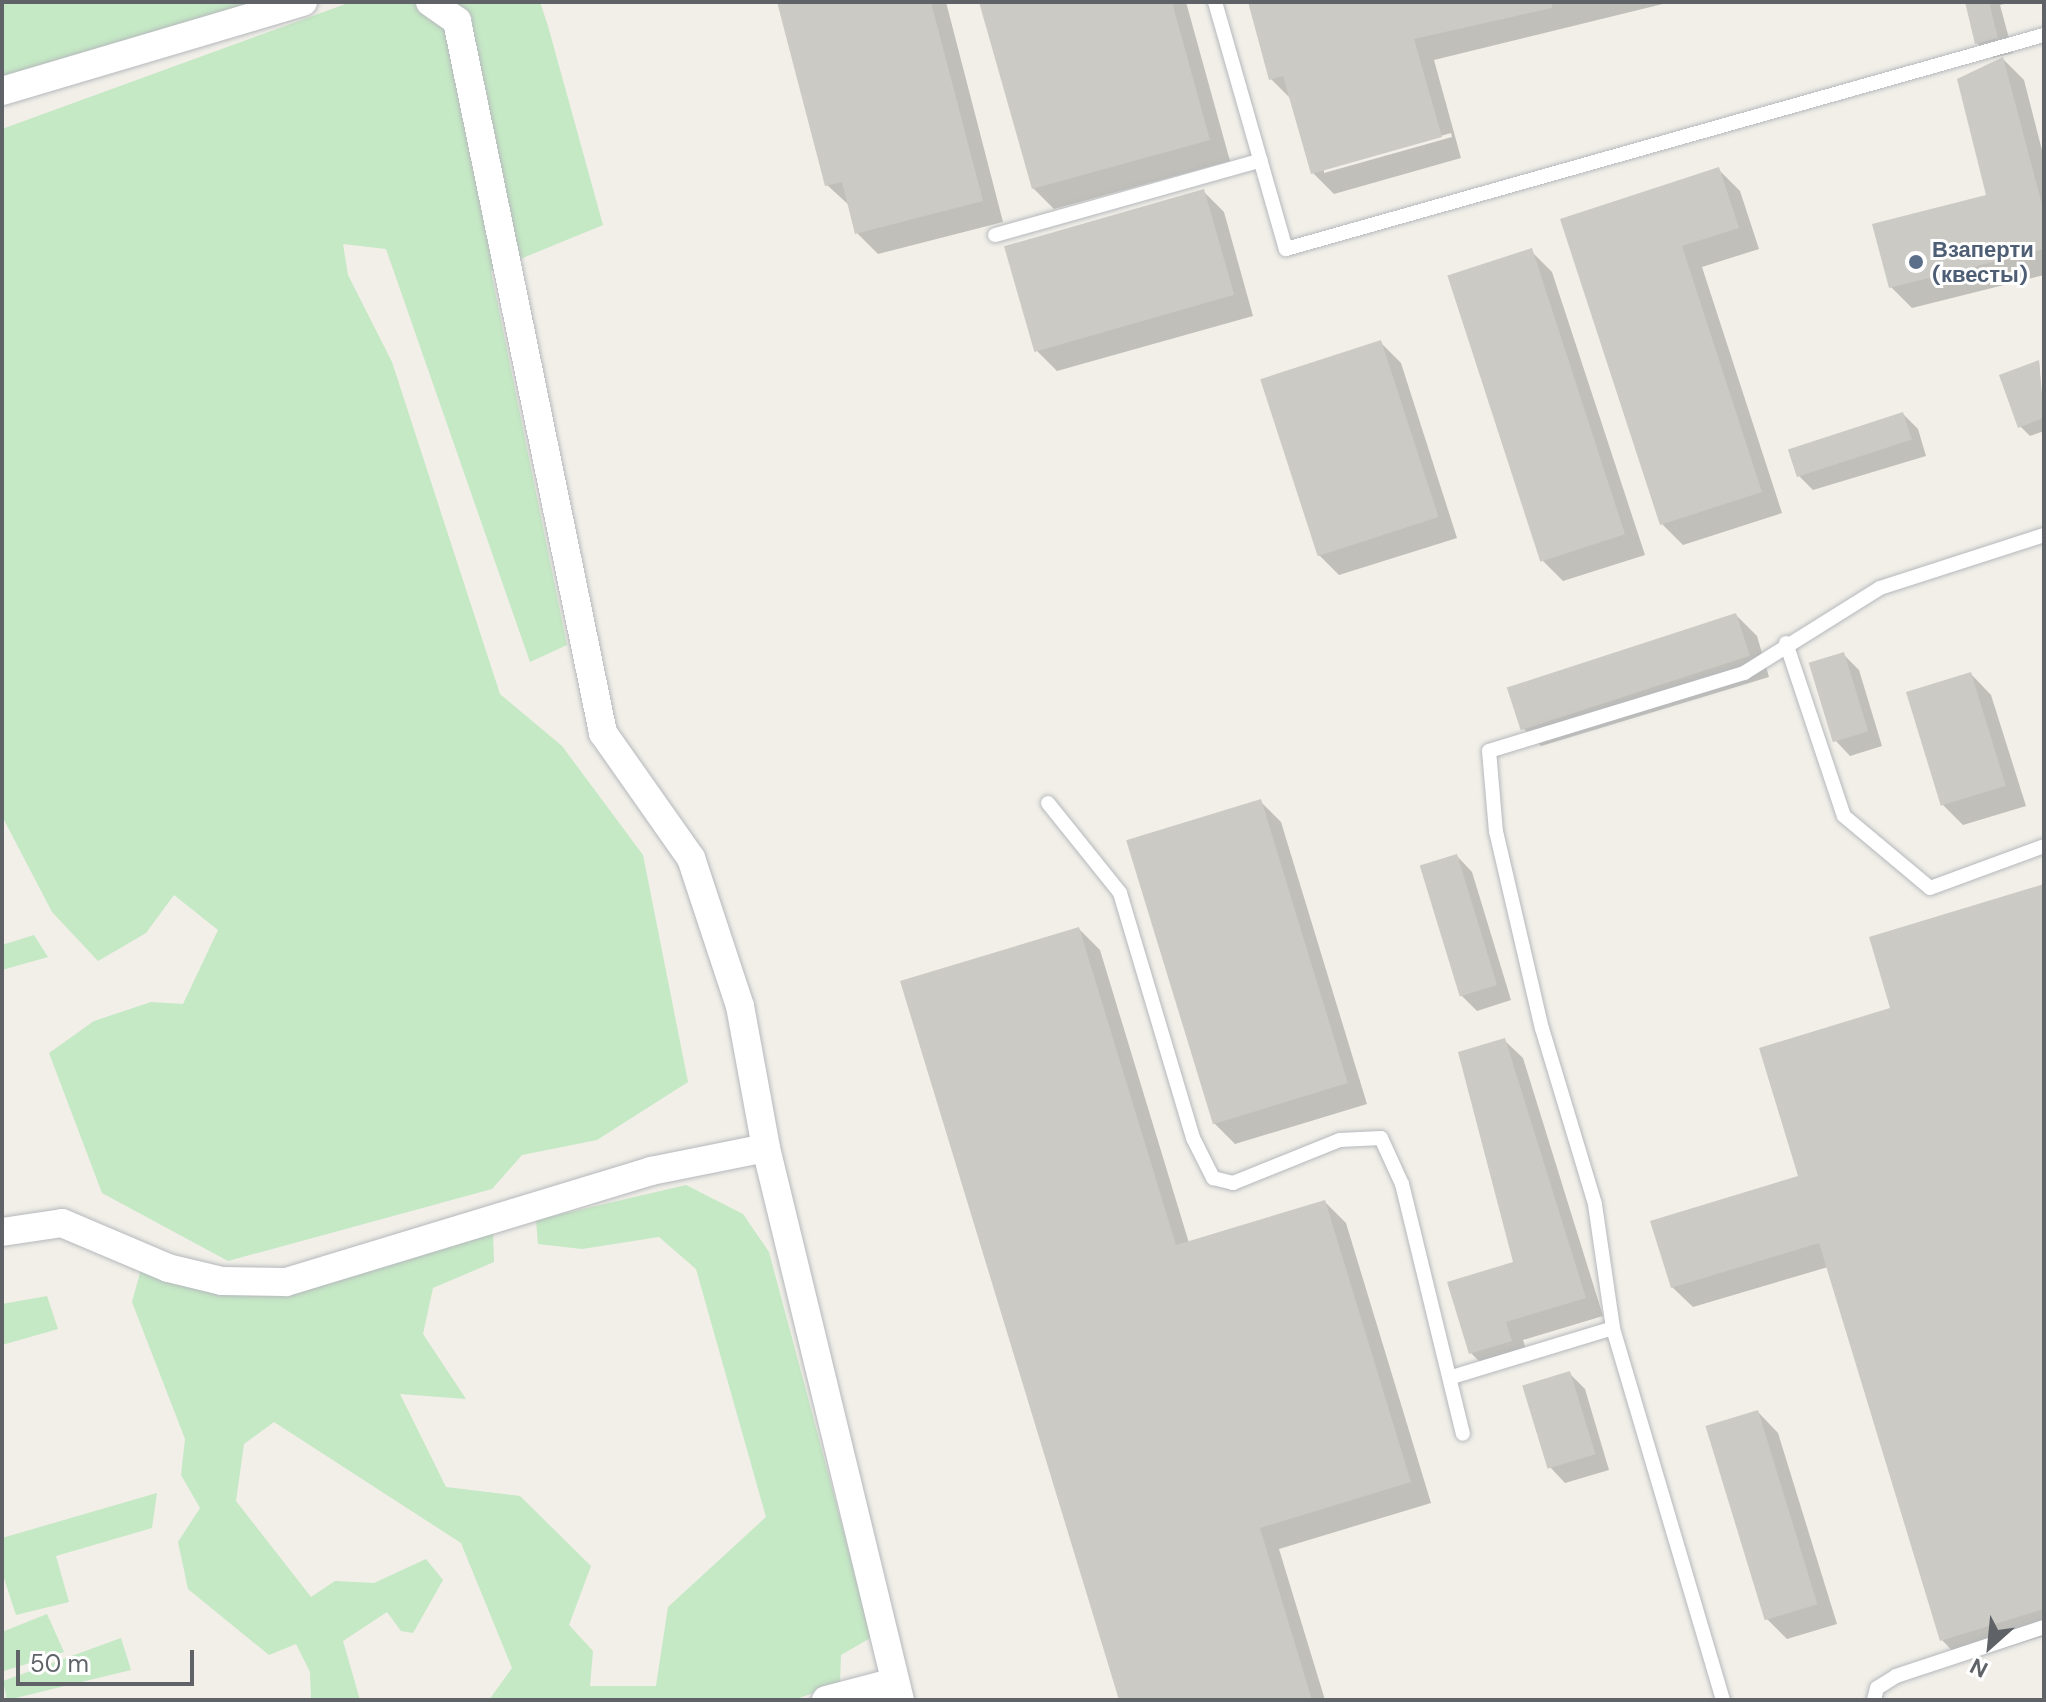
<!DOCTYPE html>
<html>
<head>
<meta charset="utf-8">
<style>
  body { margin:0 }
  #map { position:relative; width:2046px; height:1702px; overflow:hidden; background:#f1efe8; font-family:"DM Sans",sans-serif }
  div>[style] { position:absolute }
  .green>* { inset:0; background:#c5e8c5 }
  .shadow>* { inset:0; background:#0003 }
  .building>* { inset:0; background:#cccac5; transform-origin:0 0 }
  .roads { filter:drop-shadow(0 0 2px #b5b8bc) drop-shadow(0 0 2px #b5b8bc) }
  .lane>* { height:14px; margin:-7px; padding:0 7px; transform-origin:7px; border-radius:7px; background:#fff }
  .street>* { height:28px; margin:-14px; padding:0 14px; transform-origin:14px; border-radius:14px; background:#fff }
  .dots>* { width:22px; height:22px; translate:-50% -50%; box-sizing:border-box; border:4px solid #fff; border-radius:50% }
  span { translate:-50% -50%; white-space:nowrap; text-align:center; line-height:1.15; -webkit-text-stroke:6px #fff; paint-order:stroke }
  .service-label { font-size:22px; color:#4e5e75; font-weight:700 }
  .left { translate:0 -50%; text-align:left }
  .frame { position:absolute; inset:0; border:4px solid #5f6368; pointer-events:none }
  .north { position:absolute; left:1950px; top:1606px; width:80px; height:80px; -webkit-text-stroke:6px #fff; paint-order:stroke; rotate:207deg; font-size:22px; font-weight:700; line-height:32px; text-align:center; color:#5f6368 }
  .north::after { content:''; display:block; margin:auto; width:28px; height:36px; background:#5f6368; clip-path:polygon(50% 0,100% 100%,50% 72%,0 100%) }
  .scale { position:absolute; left:16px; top:1650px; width:178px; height:36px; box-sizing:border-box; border:4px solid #5f6368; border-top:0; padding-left:10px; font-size:24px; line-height:28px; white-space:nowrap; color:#5f6368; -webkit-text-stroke:6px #fff; paint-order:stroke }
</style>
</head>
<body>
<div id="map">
  <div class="green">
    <div style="clip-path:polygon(2px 2px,253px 2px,2px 81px)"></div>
    <div style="clip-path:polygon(351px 2px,540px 2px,548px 26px,603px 225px,491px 271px,567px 645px,530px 662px,386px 249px,343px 244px,348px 275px,392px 362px,500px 694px,562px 746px,643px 855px,688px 1082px,597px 1140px,522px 1155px,492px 1189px,228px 1261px,102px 1193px,49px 1053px,94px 1021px,151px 1002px,183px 1004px,218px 930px,174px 895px,146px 933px,98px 961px,52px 912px,2px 816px,2px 129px)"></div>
    <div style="clip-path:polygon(34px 935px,48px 957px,2px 970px,2px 945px)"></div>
    <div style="clip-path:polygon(686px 1185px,743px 1214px,769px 1252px,872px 1637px,841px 1655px,840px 1683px,794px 1700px,489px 1700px,512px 1668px,461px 1543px,274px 1422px,244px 1444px,236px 1501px,311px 1597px,335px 1581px,374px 1583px,426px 1559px,443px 1580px,413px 1633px,401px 1631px,387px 1612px,343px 1641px,360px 1700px,311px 1700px,310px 1672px,296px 1644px,269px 1655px,188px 1589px,178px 1542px,200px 1508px,181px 1475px,185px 1439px,132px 1302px,143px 1262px,214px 1289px,493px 1233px,494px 1262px,433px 1288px,423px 1334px,466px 1399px,400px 1394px,446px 1487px,520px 1496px,591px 1566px,569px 1625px,593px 1651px,590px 1686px,656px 1686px,668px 1607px,766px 1517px,696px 1269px,659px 1237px,582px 1249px,538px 1244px,536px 1220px)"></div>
    <div style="clip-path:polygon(47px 1296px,58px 1329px,2px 1345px,2px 1304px)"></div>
    <div style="clip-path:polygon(157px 1493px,152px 1528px,56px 1556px,69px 1602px,16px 1615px,2px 1572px,2px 1538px)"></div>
    <div style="clip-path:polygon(47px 1614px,64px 1652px,4px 1671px,2px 1632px)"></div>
    <div style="clip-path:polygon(121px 1638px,131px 1670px,7px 1700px,3px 1681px)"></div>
  </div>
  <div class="shadow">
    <div style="clip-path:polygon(779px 2px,946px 2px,1003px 222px,878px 254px,857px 233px,850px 206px,827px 185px)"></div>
    <div style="clip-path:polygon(981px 2px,1186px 2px,1230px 161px,1054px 209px,1033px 188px)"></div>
    <div style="clip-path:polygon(evenodd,1250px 2px,1671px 2px,1434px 60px,1461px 158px,1334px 194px,1313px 173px,1292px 100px,1271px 79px,1250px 2px,1451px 133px,1452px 137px,1324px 173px,1324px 169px,1451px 133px)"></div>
    <div style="clip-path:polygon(1967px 2px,2013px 2px,2000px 5px,2013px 53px,1993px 58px,1977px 43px)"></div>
    <div style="clip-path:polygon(2003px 59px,2024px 80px,2044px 158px,2044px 275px,1912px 308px,1891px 287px,1989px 196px)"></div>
    <div style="clip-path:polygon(1719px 170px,1740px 191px,1759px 249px,1702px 267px,1782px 513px,1683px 545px,1662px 524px,1563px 220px)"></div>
    <div style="clip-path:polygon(1203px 191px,1224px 212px,1253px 316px,1057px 371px,1036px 350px)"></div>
    <div style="clip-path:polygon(1531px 251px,1552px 272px,1645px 555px,1563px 581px,1542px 560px)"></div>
    <div style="clip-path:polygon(1380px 342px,1401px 363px,1457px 538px,1339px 575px,1318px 554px)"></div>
    <div style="clip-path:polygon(2039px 362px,2044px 431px,2030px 436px,2020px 426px)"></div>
    <div style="clip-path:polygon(1903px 414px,1918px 429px,1926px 456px,1813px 490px,1797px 474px)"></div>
    <div style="clip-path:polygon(1736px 615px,1757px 636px,1769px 677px,1541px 746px,1520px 725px)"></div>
    <div style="clip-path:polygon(1843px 654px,1859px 670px,1882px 746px,1850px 756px,1835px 740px)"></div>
    <div style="clip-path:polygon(1971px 674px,1991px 695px,2026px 806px,1963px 825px,1942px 804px)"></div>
    <div style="clip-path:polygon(1260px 801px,1281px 822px,1367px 1104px,1235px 1144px,1214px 1123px)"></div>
    <div style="clip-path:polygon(1457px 856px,1472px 872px,1511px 1000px,1477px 1011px,1461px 995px)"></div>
    <div style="clip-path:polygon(2044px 886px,2044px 1636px,1962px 1661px,1942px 1640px,1828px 1267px,1693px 1307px,1672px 1287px,1801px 1178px,1893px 1009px)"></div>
    <div style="clip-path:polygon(1079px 929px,1100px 950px,1189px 1243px,1325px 1202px,1346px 1223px,1431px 1503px,1279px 1549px,1325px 1700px,1122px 1700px)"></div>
    <div style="clip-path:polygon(1504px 1040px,1523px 1058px,1603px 1316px,1523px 1340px,1529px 1359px,1489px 1371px,1471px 1353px,1516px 1263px)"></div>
    <div style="clip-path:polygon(1569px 1373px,1585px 1389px,1609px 1470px,1565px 1483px,1550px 1467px)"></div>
    <div style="clip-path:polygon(1758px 1412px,1778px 1433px,1837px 1624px,1787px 1639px,1766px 1618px)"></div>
  </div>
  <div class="building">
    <div style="clip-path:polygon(777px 2px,931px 2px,983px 201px,855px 234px,842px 182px,825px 186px)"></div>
    <div style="clip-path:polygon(979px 2px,1172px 2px,1210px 140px,1032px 189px)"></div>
    <div style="clip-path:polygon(1248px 2px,1552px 2px,1552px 8px,1414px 39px,1442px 137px,1311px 174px,1283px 76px,1269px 80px)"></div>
    <div style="clip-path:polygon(1965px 2px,1989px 2px,1998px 38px,1975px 44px)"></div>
    <div style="clip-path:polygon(2003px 57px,2044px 212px,2044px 249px,1889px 288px,1872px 224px,1986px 195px,1957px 79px)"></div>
    <div style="clip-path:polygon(1719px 167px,1739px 228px,1682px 246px,1762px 492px,1660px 525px,1560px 219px)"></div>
    <div style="left:1204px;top:189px;width:110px;height:208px;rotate:74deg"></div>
    <div style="left:1532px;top:248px;width:301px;height:89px;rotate:72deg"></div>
    <div style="left:1381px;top:340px;width:186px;height:127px;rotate:72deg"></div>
    <div style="clip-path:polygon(2039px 360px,2044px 418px,2018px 428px,1999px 375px)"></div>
    <div style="left:1903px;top:412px;width:29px;height:121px;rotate:72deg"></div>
    <div style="left:1736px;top:613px;width:45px;height:241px;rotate:72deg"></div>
    <div style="left:1844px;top:652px;width:83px;height:37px;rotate:73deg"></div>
    <div style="left:1971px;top:672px;width:119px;height:68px;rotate:73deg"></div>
    <div style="left:1261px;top:799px;width:297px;height:141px;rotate:73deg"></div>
    <div style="left:1457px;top:854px;width:137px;height:39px;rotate:73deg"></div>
    <div style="clip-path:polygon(2044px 884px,2044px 1609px,1940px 1641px,1819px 1243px,1671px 1288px,1650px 1221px,1798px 1176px,1759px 1048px,1890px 1008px,1869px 937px)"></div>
    <div style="clip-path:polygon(1079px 927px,1176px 1245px,1325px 1200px,1411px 1482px,1260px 1528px,1312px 1700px,1119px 1700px,900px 981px)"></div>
    <div style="clip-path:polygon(1505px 1038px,1586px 1298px,1506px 1322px,1512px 1341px,1469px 1354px,1447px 1282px,1513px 1262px,1458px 1052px)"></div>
    <div style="left:1570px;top:1371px;width:87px;height:50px;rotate:73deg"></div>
    <div style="left:1758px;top:1410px;width:203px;height:55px;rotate:73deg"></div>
  </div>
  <div class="roads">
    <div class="lane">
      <div style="left:1215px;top:2px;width:257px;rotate:74deg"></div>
      <div style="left:1286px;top:249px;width:788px;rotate:-15.77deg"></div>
      <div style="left:995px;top:235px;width:276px;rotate:-15.7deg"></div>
      <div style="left:1786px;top:643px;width:182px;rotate:71.5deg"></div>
      <div style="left:1844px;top:816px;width:112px;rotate:39.9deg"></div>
      <div style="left:1930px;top:888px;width:121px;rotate:-20.2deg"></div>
      <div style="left:1048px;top:803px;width:115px;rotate:51.3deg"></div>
      <div style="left:1120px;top:893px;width:256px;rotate:73.4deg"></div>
      <div style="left:1193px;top:1138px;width:45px;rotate:63.4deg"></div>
      <div style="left:1213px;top:1178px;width:21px;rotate:14deg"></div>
      <div style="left:1233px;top:1183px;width:115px;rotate:-21.9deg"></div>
      <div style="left:1340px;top:1140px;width:41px;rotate:-2.8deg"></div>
      <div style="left:1381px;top:1138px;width:51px;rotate:65.5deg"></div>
      <div style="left:1402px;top:1184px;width:257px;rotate:76.3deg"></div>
      <div style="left:1452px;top:1377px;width:168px;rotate:-16.9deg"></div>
      <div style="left:1723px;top:1700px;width:388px;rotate:-106.5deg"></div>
      <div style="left:1613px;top:1328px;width:125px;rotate:-98.3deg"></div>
      <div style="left:1595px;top:1204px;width:183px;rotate:-106.8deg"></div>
      <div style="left:1542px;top:1029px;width:202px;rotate:-103.1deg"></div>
      <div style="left:1496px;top:832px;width:81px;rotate:-94.9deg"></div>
      <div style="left:1489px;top:751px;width:267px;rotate:-17deg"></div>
      <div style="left:1744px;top:673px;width:160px;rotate:-32deg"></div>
      <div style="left:1880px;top:588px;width:172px;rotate:-17.9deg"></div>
      <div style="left:1874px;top:1700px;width:12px;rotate:-76deg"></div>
      <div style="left:1877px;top:1688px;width:22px;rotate:-32deg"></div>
      <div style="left:1896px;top:1676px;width:156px;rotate:-18.3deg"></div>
    </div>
    <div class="street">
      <div style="left:430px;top:2px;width:33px;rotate:35deg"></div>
      <div style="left:457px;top:21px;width:727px;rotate:78.41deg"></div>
      <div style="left:603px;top:733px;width:153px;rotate:54.9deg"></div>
      <div style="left:691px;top:858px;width:156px;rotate:71.7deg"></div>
      <div style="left:740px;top:1006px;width:144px;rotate:79.6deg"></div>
      <div style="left:766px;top:1148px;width:568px;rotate:76.36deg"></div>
      <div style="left:2px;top:91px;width:314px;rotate:-16.5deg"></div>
      <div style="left:2px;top:1232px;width:61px;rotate:-8.5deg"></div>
      <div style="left:62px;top:1223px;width:115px;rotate:23deg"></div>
      <div style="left:168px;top:1268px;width:56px;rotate:13.5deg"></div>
      <div style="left:222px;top:1281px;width:64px;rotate:0.9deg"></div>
      <div style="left:286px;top:1282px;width:382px;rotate:-16.9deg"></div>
      <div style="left:651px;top:1171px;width:117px;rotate:-11.3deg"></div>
      <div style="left:826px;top:1700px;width:71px;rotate:-14.6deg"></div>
    </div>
  </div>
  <div class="dots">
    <div style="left:1916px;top:262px;background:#5c6f8a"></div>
  </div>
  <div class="service-label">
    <span class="left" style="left:1932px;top:262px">Взаперти<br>(квесты)</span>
  </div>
  <div class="frame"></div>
  <div class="north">N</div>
  <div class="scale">50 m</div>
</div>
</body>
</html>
